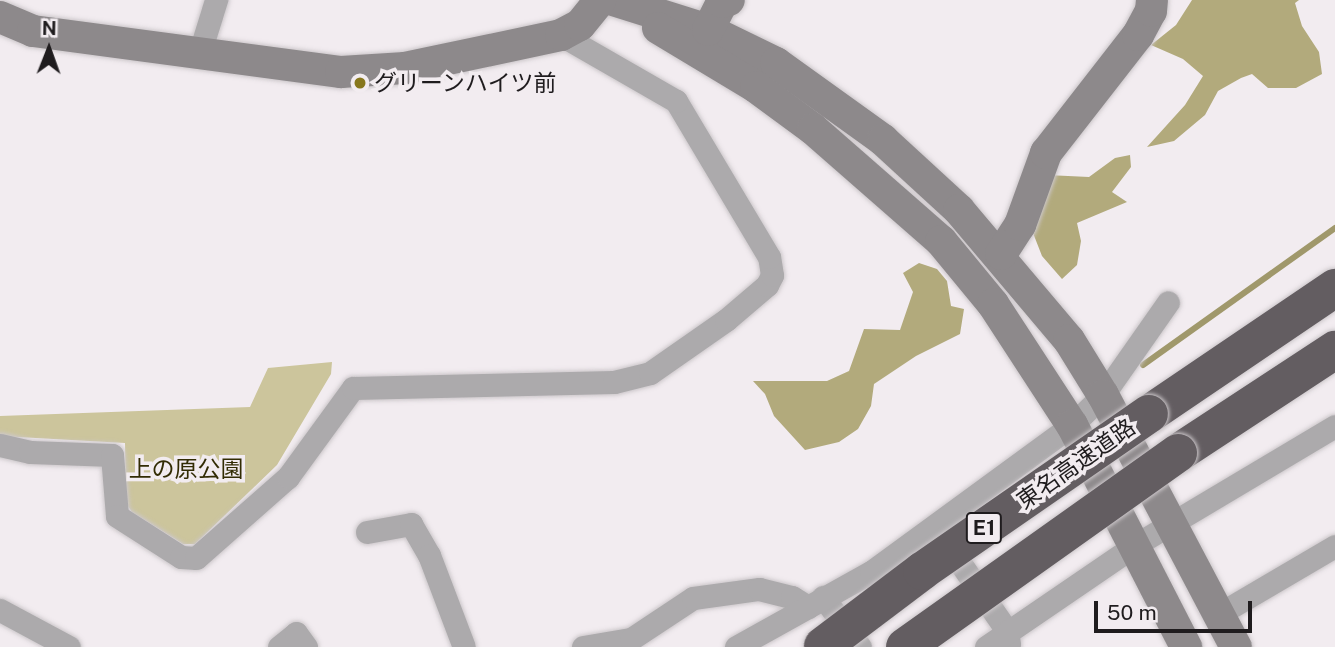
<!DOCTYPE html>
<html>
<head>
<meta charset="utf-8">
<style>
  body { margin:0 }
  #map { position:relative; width:1335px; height:647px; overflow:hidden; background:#f2ecf0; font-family:"Public Sans","Noto Sans JP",sans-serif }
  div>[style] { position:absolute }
  .green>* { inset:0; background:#ccc59c }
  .forest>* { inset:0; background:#b2aa7c }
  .stream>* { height:6px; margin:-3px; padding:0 3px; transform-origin:3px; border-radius:3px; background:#a0986b }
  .roads { filter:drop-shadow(0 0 2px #ccc7ca) drop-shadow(0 0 2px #ccc7ca) }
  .street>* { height:23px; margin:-11.5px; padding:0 11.5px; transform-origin:11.5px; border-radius:11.5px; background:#acaaac }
  .secondary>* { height:32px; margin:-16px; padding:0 16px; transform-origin:16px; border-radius:16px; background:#8d898b }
  .highway>* { height:38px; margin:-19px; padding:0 19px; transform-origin:19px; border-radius:19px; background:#635d61 }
  .bridges { filter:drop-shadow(0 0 2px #ccc7ca) drop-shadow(0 0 2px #ccc7ca) }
  .highway-bridge>* { height:38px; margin:-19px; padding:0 19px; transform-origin:19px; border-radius:19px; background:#635d61 }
  .dots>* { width:19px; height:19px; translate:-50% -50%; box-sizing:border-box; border:4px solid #f2ecf0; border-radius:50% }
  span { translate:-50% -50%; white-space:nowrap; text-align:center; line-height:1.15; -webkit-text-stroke:7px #f2ecf0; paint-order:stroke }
  .shield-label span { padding:2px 5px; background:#f2ecf0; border:2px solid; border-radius:5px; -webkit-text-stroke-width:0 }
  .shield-label { font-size:21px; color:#1f1c1e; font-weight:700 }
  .poi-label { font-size:23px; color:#1f1c1e }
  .left { translate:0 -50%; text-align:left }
  .street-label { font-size:23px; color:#1f1c1e }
  .park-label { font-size:23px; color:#322c04 }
  .north { position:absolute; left:14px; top:14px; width:70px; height:70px; -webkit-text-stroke:5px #f2ecf0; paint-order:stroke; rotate:1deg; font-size:19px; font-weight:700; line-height:28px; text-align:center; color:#1f1c1e }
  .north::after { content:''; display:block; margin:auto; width:24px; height:32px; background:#1f1c1e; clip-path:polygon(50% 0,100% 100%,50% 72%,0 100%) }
  .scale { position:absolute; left:1094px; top:601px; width:158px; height:32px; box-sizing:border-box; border:4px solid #1f1c1e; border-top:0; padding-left:9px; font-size:21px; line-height:24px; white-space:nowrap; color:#1f1c1e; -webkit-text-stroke:5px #f2ecf0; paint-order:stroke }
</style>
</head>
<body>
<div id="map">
  <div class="green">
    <div style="clip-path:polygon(332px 362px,331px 374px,277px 465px,195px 544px,183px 544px,132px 512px,126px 503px,125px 443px,0 436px,0 416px,250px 407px,268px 368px)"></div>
  </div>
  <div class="forest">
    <div style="clip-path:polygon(1192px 0,1299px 0,1295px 3px,1302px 26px,1319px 52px,1322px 74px,1296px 88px,1268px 88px,1252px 74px,1241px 78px,1218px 91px,1205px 115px,1174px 141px,1147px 147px,1185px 105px,1203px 76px,1183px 59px,1151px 45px,1176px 25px)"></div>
    <div style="clip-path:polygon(1130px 155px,1131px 167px,1112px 192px,1127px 202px,1077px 223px,1081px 241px,1077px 265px,1062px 279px,1042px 256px,1033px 233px,1047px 175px,1089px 177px,1115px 158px)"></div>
    <div style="clip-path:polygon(919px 263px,937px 269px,947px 281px,951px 306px,964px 309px,960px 334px,916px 356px,874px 384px,871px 406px,858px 429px,839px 442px,805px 450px,774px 416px,765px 394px,753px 381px,827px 381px,849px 371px,864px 329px,900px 330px,913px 292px,903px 273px)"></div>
  </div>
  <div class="stream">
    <div style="left:1143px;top:365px;width:236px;rotate:-35.5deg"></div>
  </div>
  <div class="roads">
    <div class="street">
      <div style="left:199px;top:55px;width:58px;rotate:-72.8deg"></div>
      <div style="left:0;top:445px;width:31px;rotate:13deg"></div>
      <div style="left:30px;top:452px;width:82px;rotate:2.1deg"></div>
      <div style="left:112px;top:455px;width:61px;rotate:85.3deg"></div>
      <div style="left:117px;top:516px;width:76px;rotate:32.6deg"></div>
      <div style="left:181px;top:557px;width:15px;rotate:4deg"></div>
      <div style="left:196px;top:558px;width:123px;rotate:-41.4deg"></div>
      <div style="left:288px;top:477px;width:110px;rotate:-53.9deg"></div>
      <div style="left:353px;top:388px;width:261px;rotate:-1.3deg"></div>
      <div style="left:614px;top:382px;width:37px;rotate:-14deg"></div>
      <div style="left:650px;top:373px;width:93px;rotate:-34.9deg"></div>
      <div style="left:726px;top:320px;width:54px;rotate:-40.5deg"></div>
      <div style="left:767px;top:285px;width:11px;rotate:-63deg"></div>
      <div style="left:772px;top:275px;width:18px;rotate:-99deg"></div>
      <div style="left:769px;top:257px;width:182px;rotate:-120.8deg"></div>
      <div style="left:676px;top:101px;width:133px;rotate:-150.1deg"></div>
      <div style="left:367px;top:532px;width:45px;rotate:-10.3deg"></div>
      <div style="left:411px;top:524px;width:36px;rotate:60deg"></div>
      <div style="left:429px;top:555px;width:98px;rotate:69.2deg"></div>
      <div style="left:945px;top:541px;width:109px;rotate:55.4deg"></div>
      <div style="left:1007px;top:631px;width:13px;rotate:81deg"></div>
      <div style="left:823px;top:597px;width:62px;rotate:53.5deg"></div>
      <div style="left:0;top:610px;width:78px;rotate:28.2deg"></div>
      <div style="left:1219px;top:614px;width:134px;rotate:-30.4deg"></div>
      <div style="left:279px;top:647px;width:22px;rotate:-39deg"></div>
      <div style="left:296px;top:633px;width:17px;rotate:54deg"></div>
      <div style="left:583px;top:647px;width:49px;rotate:-9.5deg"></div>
      <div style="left:631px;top:639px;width:74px;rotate:-33.5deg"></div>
      <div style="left:693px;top:598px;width:67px;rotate:-7.8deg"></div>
      <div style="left:759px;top:589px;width:34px;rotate:14deg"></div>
      <div style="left:792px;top:597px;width:19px;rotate:32deg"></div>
      <div style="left:736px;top:647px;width:154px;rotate:-29.1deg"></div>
      <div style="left:871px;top:572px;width:249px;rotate:-36.2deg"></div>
      <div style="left:1072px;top:425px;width:43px;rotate:-44.1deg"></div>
      <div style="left:1103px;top:395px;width:113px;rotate:-55deg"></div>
      <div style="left:986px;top:647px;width:183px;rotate:-34.3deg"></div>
      <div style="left:1137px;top:544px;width:230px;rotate:-30.8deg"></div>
    </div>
    <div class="secondary">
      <div style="left:613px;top:0;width:100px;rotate:17.5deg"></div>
      <div style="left:708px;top:30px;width:76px;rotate:25.9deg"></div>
      <div style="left:776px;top:63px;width:132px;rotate:35.7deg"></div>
      <div style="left:883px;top:140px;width:103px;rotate:42.6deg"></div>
      <div style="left:959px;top:210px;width:170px;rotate:49.8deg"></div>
      <div style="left:1069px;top:340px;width:65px;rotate:58.3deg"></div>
      <div style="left:1103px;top:395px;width:285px;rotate:62.2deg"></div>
      <div style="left:0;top:17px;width:36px;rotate:23deg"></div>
      <div style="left:33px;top:31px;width:311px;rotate:7.6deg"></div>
      <div style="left:341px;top:72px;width:64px;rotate:-3.6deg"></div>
      <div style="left:405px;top:68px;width:159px;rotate:-11.9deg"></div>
      <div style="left:561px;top:35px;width:21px;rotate:-28deg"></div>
      <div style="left:580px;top:25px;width:32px;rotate:-51deg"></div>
      <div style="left:658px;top:28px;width:114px;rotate:31deg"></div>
      <div style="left:756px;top:87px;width:71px;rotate:36.4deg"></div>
      <div style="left:813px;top:129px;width:170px;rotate:41.2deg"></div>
      <div style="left:941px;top:241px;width:82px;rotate:50.5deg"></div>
      <div style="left:993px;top:304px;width:145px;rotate:56.9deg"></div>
      <div style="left:1072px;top:425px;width:250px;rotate:62.8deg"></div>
      <div style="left:708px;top:30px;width:31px;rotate:-63deg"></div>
      <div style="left:722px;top:2px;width:7px;rotate:-16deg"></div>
      <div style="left:1001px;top:254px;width:35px;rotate:-57deg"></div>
      <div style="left:1020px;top:225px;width:77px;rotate:-70.1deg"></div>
      <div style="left:1046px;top:153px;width:150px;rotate:-52.1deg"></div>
      <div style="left:1138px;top:35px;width:27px;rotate:-62deg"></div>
      <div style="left:1151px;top:11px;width:11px;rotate:-85deg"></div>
    </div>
    <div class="highway">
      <div style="left:1149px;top:414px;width:225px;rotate:-34.1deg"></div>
      <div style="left:1178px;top:453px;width:188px;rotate:-33.3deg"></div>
    </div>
  </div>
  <div class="bridges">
    <div class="highway-bridge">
      <div style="left:823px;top:646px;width:124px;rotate:-37.1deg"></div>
      <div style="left:922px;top:571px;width:276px;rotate:-34.7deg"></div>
      <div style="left:905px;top:647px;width:335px;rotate:-35.4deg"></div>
    </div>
  </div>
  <div class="dots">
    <div style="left:360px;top:83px;background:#87771c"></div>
  </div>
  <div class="shield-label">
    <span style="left:984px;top:528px">E1</span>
  </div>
  <div class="poi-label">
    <span class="left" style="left:374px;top:83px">グリーンハイツ前</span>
  </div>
  <div class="street-label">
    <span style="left:1076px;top:464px;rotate:-35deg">東名高速道路</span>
  </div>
  <div class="park-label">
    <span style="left:186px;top:469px">上の原公園</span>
  </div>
  <div class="north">N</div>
  <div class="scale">50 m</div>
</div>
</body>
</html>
